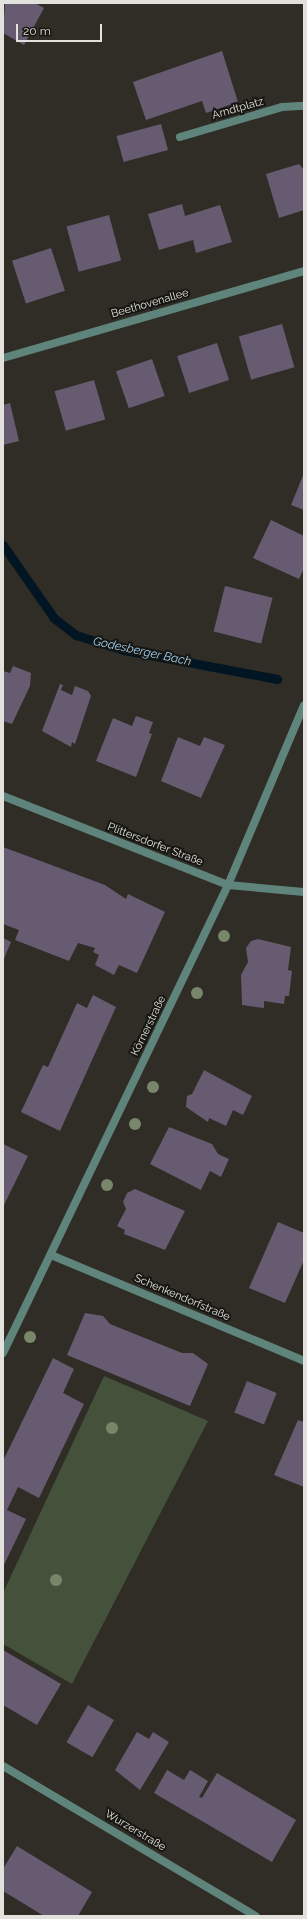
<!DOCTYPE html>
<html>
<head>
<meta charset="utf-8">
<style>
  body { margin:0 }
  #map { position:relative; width:307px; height:1919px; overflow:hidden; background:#2f2d25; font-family:Raleway,sans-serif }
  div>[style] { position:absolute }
  .green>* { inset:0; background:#44523c }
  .stream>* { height:9px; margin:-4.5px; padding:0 4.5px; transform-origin:4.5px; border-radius:4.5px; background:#011523 }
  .building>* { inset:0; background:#675b72; transform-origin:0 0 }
  .service>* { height:8px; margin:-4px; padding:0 4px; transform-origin:4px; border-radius:4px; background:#5e847c }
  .minor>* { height:8px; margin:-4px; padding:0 4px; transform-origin:4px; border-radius:4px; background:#5e847c }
  .trees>* { width:12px; height:12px; margin:-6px; border-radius:50%; background:#78876a }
  span { translate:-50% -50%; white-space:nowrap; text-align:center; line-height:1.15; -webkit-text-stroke:4px #161612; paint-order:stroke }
  .street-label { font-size:11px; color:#e3e1dc }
  .water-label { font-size:12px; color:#a0d1f4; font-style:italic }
  .frame { position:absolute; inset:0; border:4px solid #e3e1dc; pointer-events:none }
  .scale { position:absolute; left:16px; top:24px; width:86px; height:18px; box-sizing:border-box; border:2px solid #e3e1dc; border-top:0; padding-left:5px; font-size:12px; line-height:14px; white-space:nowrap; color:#e3e1dc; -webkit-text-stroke:3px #161612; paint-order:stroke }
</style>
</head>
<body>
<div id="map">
  <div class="green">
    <div style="clip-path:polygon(104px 1376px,208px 1421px,72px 1684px,3px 1644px,3px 1593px)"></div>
  </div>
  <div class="stream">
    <div style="left:3px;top:545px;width:89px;rotate:55.1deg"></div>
    <div style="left:54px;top:618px;width:28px;rotate:38deg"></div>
    <div style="left:76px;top:635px;width:50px;rotate:17.4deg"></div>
    <div style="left:124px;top:650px;width:156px;rotate:10.7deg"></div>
  </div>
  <div class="building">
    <div style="clip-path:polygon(5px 3px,35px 3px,44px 8px,24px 45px,3px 33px)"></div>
    <div style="clip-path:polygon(222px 51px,238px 102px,206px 113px,202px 101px,146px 120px,133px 82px)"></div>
    <div style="left:161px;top:124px;width:27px;height:46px;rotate:75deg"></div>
    <div style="clip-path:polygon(299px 164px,304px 170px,304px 210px,279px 218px,266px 174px)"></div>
    <div style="clip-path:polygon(182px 204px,185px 216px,220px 205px,232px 242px,196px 253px,193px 240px,159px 250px,148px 214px)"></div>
    <div style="left:109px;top:215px;width:47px;height:44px;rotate:75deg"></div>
    <div style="left:51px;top:248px;width:45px;height:41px;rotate:72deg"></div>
    <div style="left:282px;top:324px;width:45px;height:45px;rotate:74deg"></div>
    <div style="left:217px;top:343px;width:39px;height:42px;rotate:72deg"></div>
    <div style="left:152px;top:359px;width:39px;height:38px;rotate:71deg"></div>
    <div style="left:94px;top:380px;width:41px;height:41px;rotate:74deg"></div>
    <div style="clip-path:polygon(10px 403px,19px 441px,3px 445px,3px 405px)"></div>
    <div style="clip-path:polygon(304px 473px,304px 510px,291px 505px)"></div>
    <div style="clip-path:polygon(271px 520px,304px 536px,304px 568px,299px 579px,253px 558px)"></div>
    <div style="left:225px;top:586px;width:49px;height:47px;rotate:14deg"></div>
    <div style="clip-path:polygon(13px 666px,31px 673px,30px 686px,12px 724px,3px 721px,3px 671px,10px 673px)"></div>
    <div style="clip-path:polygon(60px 684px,63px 685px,61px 690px,72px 695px,75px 686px,88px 691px,91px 696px,75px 744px,72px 742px,71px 747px,42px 731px)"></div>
    <div style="clip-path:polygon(136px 716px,153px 722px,149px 733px,152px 734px,136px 777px,96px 761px,113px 718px,132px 726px)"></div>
    <div style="clip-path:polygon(178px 737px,200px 746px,204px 737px,225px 745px,201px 798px,161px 781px)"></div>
    <div style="clip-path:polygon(3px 847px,105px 885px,126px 899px,128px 894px,165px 912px,137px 973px,119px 965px,114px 975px,95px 965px,99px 955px,93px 952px,95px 948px,78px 943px,69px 961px,15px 940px,19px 930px,3px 924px)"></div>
    <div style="clip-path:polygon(3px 938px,11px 942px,3px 961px)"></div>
    <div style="clip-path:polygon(258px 939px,291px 947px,288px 970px,292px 971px,289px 996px,285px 996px,284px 1004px,264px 1001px,264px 1008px,242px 1005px,241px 975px,248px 962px,246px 948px,251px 941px)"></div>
    <div style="clip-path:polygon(93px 995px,116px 1007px,60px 1131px,21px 1112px,43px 1065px,48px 1067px,77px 1003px,87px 1008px)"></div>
    <div style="clip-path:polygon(204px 1070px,252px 1096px,243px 1115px,233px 1110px,226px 1126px,209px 1118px,208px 1122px,186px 1107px,187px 1096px,192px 1094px)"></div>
    <div style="clip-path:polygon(169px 1127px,212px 1144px,218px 1154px,229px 1159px,221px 1177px,210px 1171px,201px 1190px,150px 1164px)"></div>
    <div style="clip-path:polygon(3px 1144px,28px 1156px,3px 1207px)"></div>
    <div style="clip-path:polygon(135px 1189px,185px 1211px,165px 1250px,124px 1234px,125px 1230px,117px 1226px,126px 1209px,123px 1202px,127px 1193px)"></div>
    <div style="clip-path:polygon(278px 1222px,304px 1233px,304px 1260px,285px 1303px,249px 1288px)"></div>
    <div style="clip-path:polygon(85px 1313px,103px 1316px,110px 1324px,182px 1353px,193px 1353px,208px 1364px,190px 1406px,67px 1355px)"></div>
    <div style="clip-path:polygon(53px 1358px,74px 1369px,63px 1393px,84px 1404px,39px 1498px,18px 1487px,7px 1510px,26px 1519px,3px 1567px,3px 1461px)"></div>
    <div style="left:247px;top:1381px;width:32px;height:34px;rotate:22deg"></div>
    <div style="clip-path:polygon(298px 1420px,304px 1422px,304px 1487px,274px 1475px)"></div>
    <div style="clip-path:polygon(3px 1650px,61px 1684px,37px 1725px,3px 1705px)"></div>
    <div style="left:88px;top:1705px;width:30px;height:43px;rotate:30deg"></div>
    <div style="clip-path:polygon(137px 1732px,149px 1739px,153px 1732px,169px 1742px,140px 1790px,115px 1770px)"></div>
    <div style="clip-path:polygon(167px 1770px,184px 1780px,190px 1770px,208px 1781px,199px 1797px,202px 1798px,217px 1773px,296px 1820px,272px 1862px,154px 1793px)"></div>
    <div style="clip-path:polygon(17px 1846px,92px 1892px,78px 1916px,44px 1916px,3px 1891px,3px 1869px)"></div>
  </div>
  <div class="service">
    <div style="left:180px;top:137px;width:106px;rotate:-16.4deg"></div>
    <div style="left:282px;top:107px;width:22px;rotate:-3deg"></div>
  </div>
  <div class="minor">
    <div style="left:3px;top:358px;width:313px;rotate:-16.1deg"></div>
    <div style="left:3px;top:796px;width:242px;rotate:21.6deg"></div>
    <div style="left:228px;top:885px;width:76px;rotate:5.3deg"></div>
    <div style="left:51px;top:1255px;width:274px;rotate:22.7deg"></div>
    <div style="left:3px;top:1353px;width:519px;rotate:-64.32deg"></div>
    <div style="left:228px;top:885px;width:195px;rotate:-67.1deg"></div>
    <div style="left:3px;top:1766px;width:294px;rotate:30.7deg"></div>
  </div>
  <div class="trees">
    <div style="left:224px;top:936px"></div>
    <div style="left:197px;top:993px"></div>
    <div style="left:153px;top:1087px"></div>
    <div style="left:135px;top:1124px"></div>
    <div style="left:107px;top:1185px"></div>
    <div style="left:30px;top:1337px"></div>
    <div style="left:112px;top:1428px"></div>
    <div style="left:56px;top:1580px"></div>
  </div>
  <div class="street-label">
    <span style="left:238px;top:109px;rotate:-16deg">Arndtplatz</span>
    <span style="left:150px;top:304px;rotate:-16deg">Beethovenallee</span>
    <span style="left:155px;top:845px;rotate:21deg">Plittersdorfer Straße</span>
    <span style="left:149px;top:1026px;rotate:-64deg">Körnerstraße</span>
    <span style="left:182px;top:1298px;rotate:23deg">Schenkendorfstraße</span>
    <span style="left:135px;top:1831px;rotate:31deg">Wurzerstraße</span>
  </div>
  <div class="water-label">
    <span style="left:142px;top:652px;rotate:12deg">Godesberger Bach</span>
  </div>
  <div class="frame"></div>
  <div class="scale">20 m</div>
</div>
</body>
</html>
